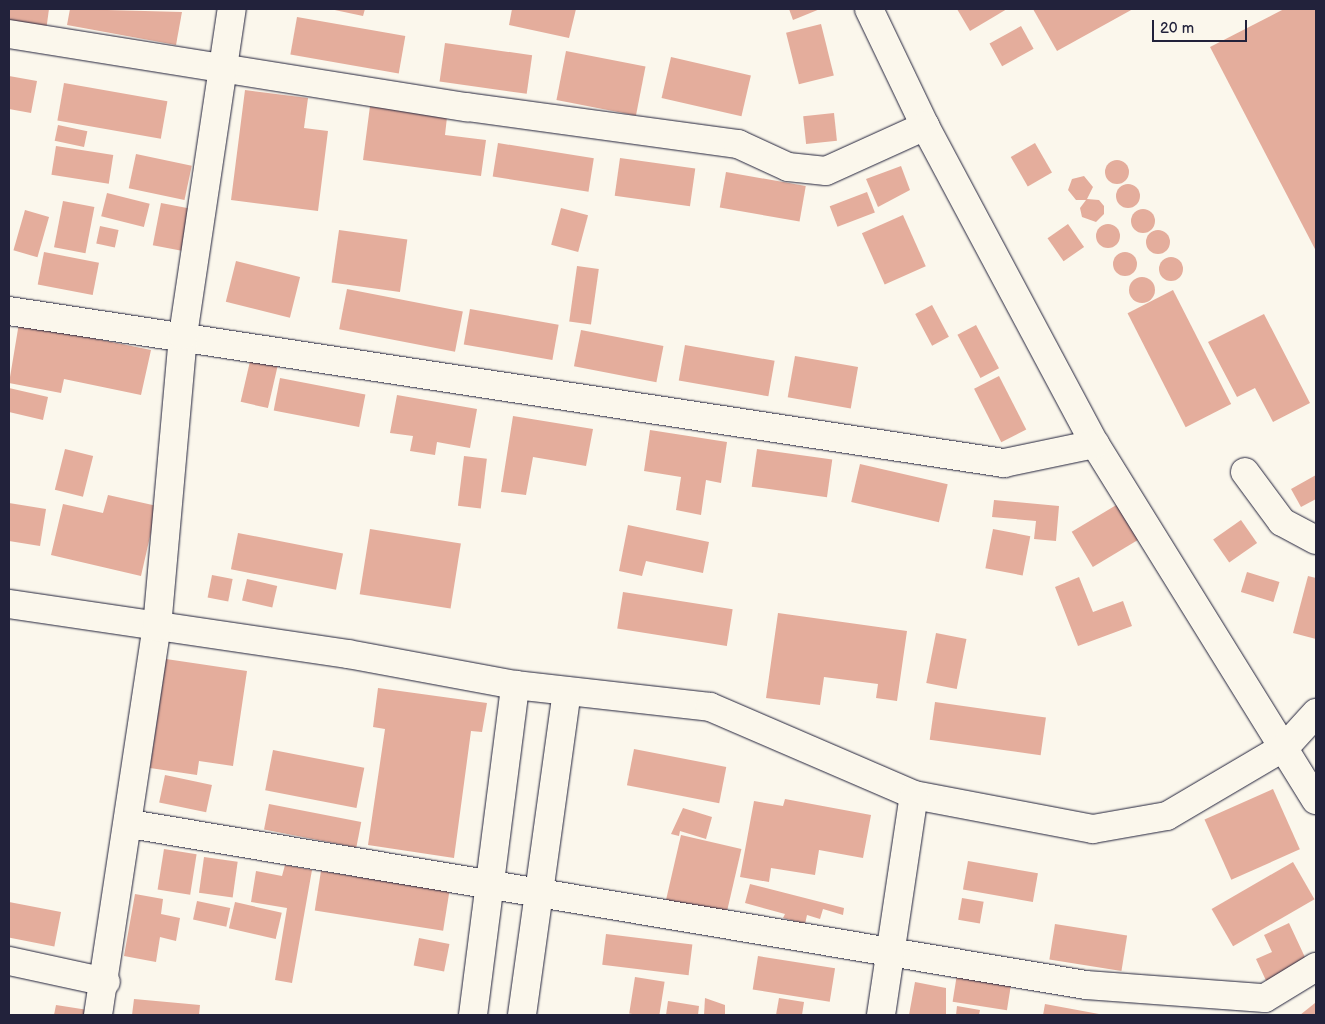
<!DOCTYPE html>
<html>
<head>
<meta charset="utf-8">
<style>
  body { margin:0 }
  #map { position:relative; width:1325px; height:1024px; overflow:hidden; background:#fbf7ec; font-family:"Balsamiq Sans",sans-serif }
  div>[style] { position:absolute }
  .building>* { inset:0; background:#e4ad9c; transform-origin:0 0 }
  .round { border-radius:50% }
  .roads { filter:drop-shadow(0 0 1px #22223b) drop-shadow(0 0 1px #22223b) }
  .minor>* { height:28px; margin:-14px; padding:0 14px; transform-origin:14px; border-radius:14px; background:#fbf7ec }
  span { translate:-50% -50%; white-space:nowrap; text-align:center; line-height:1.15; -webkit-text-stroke:4px #fbf7ec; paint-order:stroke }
  .frame { position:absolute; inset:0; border:10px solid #22223b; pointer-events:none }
  .scale { position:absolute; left:1152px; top:20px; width:95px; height:22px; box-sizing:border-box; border:2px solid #22223b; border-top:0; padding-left:6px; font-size:15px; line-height:18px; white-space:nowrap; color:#22223b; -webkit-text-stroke:4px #fbf7ec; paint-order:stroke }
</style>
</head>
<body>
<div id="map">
  <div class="building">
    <div style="clip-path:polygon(9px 9px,49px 9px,46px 31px,9px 25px)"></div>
    <div style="clip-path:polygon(70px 9px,182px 12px,176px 45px,67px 25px)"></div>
    <div style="clip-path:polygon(330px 9px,365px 9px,363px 16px)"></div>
    <div style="clip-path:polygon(512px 9px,576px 9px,569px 38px,509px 25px)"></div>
    <div style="clip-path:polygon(789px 9px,820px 9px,793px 20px)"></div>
    <div style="clip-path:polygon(957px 9px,1007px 9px,970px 31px)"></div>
    <div style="clip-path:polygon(1033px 9px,1133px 9px,1057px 51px)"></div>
    <div style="clip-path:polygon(1284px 9px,1316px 9px,1316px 251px,1210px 47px)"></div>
    <div style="left:297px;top:17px;width:110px;height:38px;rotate:10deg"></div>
    <div style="left:821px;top:24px;width:53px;height:36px;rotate:76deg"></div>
    <div style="left:1021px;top:26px;width:26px;height:36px;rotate:61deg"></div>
    <div style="left:445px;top:43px;width:88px;height:39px;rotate:8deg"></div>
    <div style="left:566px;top:51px;width:81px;height:50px;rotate:11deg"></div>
    <div style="left:671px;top:57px;width:82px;height:42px;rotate:13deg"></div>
    <div style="clip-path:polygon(9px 76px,37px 81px,31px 113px,9px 109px)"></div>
    <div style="left:64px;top:83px;width:105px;height:38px;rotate:10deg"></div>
    <div style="clip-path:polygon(245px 90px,308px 98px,304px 128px,328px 131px,318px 211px,231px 200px)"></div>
    <div style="clip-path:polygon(370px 106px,447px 117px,445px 135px,486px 140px,481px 176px,363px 160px)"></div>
    <div style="left:834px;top:113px;width:28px;height:31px;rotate:84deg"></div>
    <div style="left:58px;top:125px;width:30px;height:16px;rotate:12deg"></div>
    <div style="left:498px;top:143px;width:97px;height:34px;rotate:9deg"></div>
    <div style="left:1035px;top:143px;width:34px;height:28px;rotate:60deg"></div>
    <div style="left:56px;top:146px;width:58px;height:29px;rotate:9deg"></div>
    <div style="left:136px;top:154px;width:57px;height:35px;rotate:12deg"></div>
    <div style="left:620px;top:158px;width:76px;height:38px;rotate:8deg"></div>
    <div class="round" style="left:1105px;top:160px;width:24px;height:24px"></div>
    <div style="clip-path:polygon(901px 166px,910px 190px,878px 207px,866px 179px)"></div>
    <div style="left:726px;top:172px;width:81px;height:36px;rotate:10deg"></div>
    <div style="clip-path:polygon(1084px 176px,1093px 187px,1087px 199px,1099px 200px,1104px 206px,1104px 214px,1096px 222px,1082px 217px,1080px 208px,1086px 200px,1076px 200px,1068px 190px,1072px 179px)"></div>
    <div class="round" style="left:1116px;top:184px;width:24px;height:24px"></div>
    <div style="left:867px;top:192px;width:22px;height:40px;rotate:69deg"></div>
    <div style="left:107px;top:193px;width:44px;height:24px;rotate:14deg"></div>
    <div style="left:63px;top:201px;width:32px;height:47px;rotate:11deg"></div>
    <div style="left:161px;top:203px;width:32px;height:43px;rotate:11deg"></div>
    <div style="left:561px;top:208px;width:28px;height:38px;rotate:15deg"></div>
    <div class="round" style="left:1131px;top:209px;width:24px;height:24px"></div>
    <div style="left:25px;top:210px;width:25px;height:42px;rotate:16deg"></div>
    <div style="left:903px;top:215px;width:56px;height:45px;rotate:66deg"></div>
    <div class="round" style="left:1096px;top:224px;width:24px;height:24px"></div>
    <div style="left:1068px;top:224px;width:28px;height:25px;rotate:55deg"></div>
    <div style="left:100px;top:226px;width:19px;height:18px;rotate:12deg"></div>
    <div class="round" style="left:1146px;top:230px;width:24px;height:24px"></div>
    <div style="left:339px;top:230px;width:69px;height:53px;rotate:8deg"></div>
    <div class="round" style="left:1113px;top:252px;width:24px;height:24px"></div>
    <div style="left:44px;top:252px;width:56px;height:33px;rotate:11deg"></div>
    <div class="round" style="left:1159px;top:257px;width:24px;height:24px"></div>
    <div style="left:236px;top:261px;width:66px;height:42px;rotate:14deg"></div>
    <div style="left:577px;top:266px;width:22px;height:56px;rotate:8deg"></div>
    <div class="round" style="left:1129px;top:277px;width:26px;height:26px"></div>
    <div style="left:347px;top:289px;width:118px;height:41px;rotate:11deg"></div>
    <div style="left:1173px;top:290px;width:128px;height:51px;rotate:63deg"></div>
    <div style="left:932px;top:305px;width:36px;height:19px;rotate:62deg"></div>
    <div style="left:470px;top:309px;width:90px;height:36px;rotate:10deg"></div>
    <div style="clip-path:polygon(1264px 314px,1310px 403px,1273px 422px,1255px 388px,1237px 397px,1208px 342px)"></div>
    <div style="clip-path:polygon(19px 323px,151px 350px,141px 395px,64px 379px,61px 393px,9px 383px)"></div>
    <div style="left:976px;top:325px;width:49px;height:21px;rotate:62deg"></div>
    <div style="left:581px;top:330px;width:84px;height:37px;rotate:11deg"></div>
    <div style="left:685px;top:345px;width:91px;height:36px;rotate:10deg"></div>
    <div style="left:795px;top:356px;width:64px;height:42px;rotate:10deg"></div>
    <div style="left:251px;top:357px;width:28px;height:46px;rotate:13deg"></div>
    <div style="left:999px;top:376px;width:60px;height:28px;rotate:63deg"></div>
    <div style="left:280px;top:378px;width:87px;height:33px;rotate:11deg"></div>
    <div style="clip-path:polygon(9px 388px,48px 397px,43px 420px,9px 412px)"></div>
    <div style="clip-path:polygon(397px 395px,477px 409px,470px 448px,437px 442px,435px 455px,410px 451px,413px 436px,390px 433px)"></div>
    <div style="clip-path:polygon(513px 416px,593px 429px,586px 466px,533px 457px,526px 495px,501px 492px)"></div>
    <div style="clip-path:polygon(650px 430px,727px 442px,721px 483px,706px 480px,701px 515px,676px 510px,681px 477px,644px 471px)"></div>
    <div style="left:65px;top:449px;width:29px;height:42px;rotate:14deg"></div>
    <div style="left:757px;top:449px;width:76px;height:38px;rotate:8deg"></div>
    <div style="left:464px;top:456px;width:23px;height:50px;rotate:7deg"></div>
    <div style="left:860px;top:464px;width:90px;height:39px;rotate:13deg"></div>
    <div style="clip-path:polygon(1316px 475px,1316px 499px,1301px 507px,1291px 489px)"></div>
    <div style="clip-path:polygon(108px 495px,157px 506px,141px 576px,51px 555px,63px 504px,103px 513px)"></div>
    <div style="clip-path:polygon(994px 500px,1059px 506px,1056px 541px,1034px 539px,1036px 521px,992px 517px)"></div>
    <div style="clip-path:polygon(9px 503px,46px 509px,40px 546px,9px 541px)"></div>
    <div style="left:1118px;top:504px;width:41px;height:54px;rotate:59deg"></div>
    <div style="left:1241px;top:520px;width:28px;height:34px;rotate:55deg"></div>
    <div style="clip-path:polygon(628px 525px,709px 542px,703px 573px,646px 561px,642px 576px,619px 571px)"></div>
    <div style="left:370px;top:529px;width:92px;height:66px;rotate:9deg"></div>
    <div style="left:993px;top:529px;width:38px;height:40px;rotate:11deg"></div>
    <div style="left:238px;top:533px;width:107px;height:37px;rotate:11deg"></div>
    <div style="left:1247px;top:572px;width:34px;height:21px;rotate:17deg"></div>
    <div style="left:212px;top:575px;width:21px;height:23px;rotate:11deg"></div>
    <div style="clip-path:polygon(1308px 576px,1316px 578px,1316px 639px,1293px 633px)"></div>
    <div style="clip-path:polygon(1079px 577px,1093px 612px,1123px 601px,1132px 626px,1078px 646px,1055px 587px)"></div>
    <div style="left:247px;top:579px;width:31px;height:22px;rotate:13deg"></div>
    <div style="left:623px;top:592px;width:111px;height:37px;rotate:9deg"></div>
    <div style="clip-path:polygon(778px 613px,907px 631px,897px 701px,876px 698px,878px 684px,824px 677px,820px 705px,766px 698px)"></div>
    <div style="left:936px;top:633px;width:31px;height:51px;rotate:11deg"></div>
    <div style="clip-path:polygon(166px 659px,247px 671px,233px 766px,199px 761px,197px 775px,150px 768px)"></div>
    <div style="clip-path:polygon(378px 688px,487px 703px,482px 732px,471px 731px,454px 858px,368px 845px,385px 729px,373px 727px)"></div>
    <div style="left:935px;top:702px;width:112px;height:38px;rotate:8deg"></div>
    <div style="left:634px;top:749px;width:94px;height:37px;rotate:11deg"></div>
    <div style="left:273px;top:750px;width:93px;height:41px;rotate:11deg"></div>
    <div style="left:165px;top:775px;width:48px;height:28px;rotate:12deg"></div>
    <div style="left:1273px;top:789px;width:66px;height:75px;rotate:66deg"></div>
    <div style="clip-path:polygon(785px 799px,871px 815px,863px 858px,819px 850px,815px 875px,771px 868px,769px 882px,740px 877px,754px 801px,783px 806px)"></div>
    <div style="left:269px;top:804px;width:94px;height:26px;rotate:11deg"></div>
    <div style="clip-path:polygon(683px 808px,712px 817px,706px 839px,680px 831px,679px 836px,671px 834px)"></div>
    <div style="left:681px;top:835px;width:62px;height:72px;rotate:13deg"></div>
    <div style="left:164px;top:849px;width:33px;height:41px;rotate:9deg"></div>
    <div style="left:204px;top:857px;width:34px;height:36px;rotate:8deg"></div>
    <div style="left:968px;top:861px;width:71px;height:29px;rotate:10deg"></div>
    <div style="left:1293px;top:862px;width:43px;height:94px;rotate:60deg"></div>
    <div style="clip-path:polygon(285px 865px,312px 870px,292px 983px,275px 980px,287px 908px,251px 902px,256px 871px,282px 876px)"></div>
    <div style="left:321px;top:871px;width:130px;height:40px;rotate:9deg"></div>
    <div style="clip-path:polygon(750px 884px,844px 908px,843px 915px,823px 909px,820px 919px,807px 915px,805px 924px,783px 918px,785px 914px,745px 903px)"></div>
    <div style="clip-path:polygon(135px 894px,163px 899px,161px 914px,180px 918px,176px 941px,160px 937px,156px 962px,124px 956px)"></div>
    <div style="left:962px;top:898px;width:22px;height:22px;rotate:10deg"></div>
    <div style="left:197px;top:901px;width:34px;height:19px;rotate:12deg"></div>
    <div style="left:9px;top:902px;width:53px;height:35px;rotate:11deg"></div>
    <div style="left:235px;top:902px;width:48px;height:27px;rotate:13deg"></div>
    <div style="clip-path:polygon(1289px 923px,1310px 968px,1269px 987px,1256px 959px,1272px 952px,1264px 935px)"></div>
    <div style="left:1055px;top:924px;width:73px;height:36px;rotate:9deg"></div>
    <div style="left:606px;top:934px;width:87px;height:31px;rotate:7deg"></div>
    <div style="left:419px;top:938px;width:31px;height:28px;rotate:11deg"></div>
    <div style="left:758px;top:956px;width:78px;height:34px;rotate:9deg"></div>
    <div style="left:957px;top:974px;width:55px;height:28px;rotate:9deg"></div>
    <div style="left:635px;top:977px;width:30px;height:37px;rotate:9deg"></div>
    <div style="clip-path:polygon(915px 982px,946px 988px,946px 1015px,909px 1015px)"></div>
    <div style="clip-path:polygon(705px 998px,725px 1005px,725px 1015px,704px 1015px)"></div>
    <div style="clip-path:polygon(779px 998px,804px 1002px,802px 1015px,776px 1015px)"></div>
    <div style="clip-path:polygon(134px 999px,200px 1005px,199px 1015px,132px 1015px)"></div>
    <div style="clip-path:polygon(668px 1001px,699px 1006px,698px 1015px,666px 1015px)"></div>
    <div style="clip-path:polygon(1315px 1003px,1316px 1015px,1300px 1015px)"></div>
    <div style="clip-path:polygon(1045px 1004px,1099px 1014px,1099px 1015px,1043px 1015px)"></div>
    <div style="clip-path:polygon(56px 1005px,88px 1010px,87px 1015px,54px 1015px)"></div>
    <div style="clip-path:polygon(957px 1006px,980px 1010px,979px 1015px,956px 1015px)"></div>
  </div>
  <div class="roads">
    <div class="minor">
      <div style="left:869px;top:9px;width:130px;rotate:64.4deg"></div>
      <div style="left:925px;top:126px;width:361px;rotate:61.9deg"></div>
      <div style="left:1095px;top:444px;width:419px;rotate:58.2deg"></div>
      <div style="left:9px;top:34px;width:464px;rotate:9.1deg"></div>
      <div style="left:467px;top:107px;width:274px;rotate:7.8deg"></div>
      <div style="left:738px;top:144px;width:55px;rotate:24.7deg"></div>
      <div style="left:788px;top:167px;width:38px;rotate:6deg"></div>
      <div style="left:826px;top:171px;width:109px;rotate:-24.4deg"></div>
      <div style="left:9px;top:311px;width:1007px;rotate:8.69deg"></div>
      <div style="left:1004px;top:463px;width:93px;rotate:-11.8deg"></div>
      <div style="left:1245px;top:472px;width:62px;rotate:53.5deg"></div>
      <div style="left:1282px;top:522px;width:38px;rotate:28deg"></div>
      <div style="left:9px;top:604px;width:343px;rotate:8.4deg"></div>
      <div style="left:348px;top:654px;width:170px;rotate:10.5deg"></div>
      <div style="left:515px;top:685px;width:196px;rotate:6.4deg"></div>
      <div style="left:710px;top:707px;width:222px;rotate:23.3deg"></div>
      <div style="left:914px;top:795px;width:182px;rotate:10.8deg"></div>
      <div style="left:1093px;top:829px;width:75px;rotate:-10deg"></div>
      <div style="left:1167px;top:816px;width:138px;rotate:-30.5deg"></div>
      <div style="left:1286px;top:746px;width:45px;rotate:-47.7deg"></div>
      <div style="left:130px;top:824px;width:969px;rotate:9.56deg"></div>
      <div style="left:1086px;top:985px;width:179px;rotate:4.2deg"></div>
      <div style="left:1265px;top:998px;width:60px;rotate:-31.3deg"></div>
      <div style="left:9px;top:961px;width:99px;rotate:12.2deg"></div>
      <div style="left:98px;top:1015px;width:392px;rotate:-81.4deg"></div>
      <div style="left:157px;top:627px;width:293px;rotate:-84.9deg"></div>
      <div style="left:183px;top:335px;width:330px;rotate:-81.5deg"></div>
      <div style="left:473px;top:1015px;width:333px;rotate:-82.7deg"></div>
      <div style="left:522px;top:1015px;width:327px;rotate:-82.1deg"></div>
      <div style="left:881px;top:1015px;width:222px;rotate:-81.5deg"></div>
    </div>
  </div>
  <div class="frame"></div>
  <div class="scale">20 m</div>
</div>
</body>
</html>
